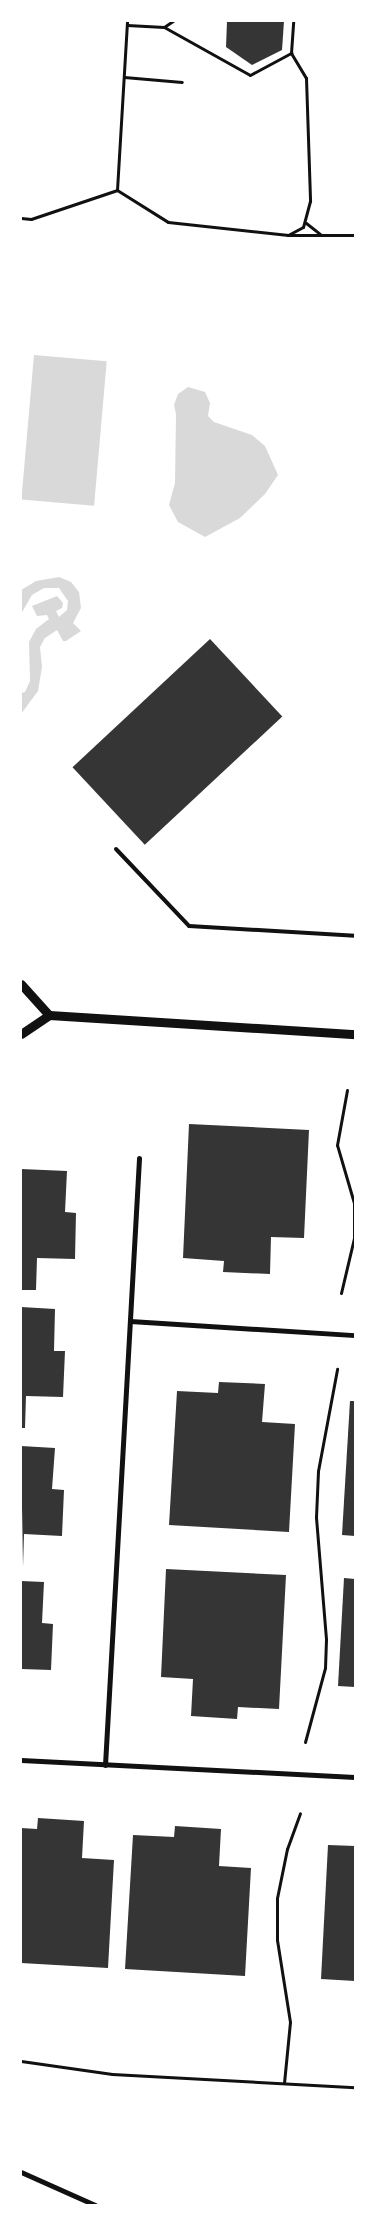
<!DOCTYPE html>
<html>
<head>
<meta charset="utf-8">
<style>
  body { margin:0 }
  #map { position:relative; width:376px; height:2226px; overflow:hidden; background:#fff; font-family:Roboto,sans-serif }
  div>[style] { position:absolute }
  .water>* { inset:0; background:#d9d9d9; transform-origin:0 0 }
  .building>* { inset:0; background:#353535; transform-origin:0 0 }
  .path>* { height:3px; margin:-1.5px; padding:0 1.5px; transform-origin:1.5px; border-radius:1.5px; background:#111 }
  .service>* { height:4px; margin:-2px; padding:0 2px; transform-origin:2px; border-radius:2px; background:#111 }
  .minor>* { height:5px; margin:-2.5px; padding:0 2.5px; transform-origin:2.5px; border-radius:2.5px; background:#111 }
  .tertiary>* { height:9px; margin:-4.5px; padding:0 4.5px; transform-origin:4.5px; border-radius:4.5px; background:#111 }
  span { translate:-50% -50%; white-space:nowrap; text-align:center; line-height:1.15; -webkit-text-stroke:5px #fff; paint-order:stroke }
  .frame { position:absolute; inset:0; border:22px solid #fff; pointer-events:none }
</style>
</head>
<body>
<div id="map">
  <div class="water">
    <div style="left:34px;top:355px;width:73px;height:145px;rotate:5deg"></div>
    <div style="clip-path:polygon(188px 387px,205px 392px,210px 403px,208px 416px,214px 422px,252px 435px,265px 446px,278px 475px,265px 494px,240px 518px,205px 537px,178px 522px,169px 505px,175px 483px,176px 414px,174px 405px,178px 394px)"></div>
    <div style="clip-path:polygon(59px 577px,71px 582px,79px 592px,81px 608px,73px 623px,81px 631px,66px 641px,63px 641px,57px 630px,45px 638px,40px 647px,42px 667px,38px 691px,21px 714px,21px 693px,25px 692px,30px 681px,29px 642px,36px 629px,49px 619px,47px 615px,37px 616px,32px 606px,57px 596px,63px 603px,62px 608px,56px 611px,59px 617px,67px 610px,68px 601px,59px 588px,44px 588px,32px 595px,21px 614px,21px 590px,36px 581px)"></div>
  </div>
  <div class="building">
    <div style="clip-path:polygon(227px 21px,284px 21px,282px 50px,252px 65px,226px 47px)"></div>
    <div style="left:210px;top:639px;width:106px;height:188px;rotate:47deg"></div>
    <div style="clip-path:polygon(189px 1124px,309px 1130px,304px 1238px,271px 1237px,270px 1274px,223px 1272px,224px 1261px,183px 1258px)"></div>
    <div style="clip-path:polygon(21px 1169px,67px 1171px,65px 1212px,76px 1213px,75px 1259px,37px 1258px,36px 1290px,21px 1290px)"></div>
    <div style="clip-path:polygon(21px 1307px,55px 1309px,54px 1351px,65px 1351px,63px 1397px,26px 1396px,25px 1428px,21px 1428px)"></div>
    <div style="clip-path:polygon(219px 1382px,265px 1384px,262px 1422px,295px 1424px,289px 1532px,169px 1525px,177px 1391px,218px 1393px)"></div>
    <div style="clip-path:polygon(350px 1401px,355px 1401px,355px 1536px,342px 1535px)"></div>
    <div style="clip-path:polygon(21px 1446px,55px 1448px,52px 1489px,64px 1490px,62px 1536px,24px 1534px,23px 1567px)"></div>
    <div style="clip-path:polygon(166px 1569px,286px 1575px,279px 1709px,238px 1707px,237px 1719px,191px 1716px,193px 1679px,161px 1677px)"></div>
    <div style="clip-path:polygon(344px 1578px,355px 1579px,355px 1687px,338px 1686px)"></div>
    <div style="clip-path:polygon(21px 1581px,44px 1582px,42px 1623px,53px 1624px,51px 1670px,21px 1669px)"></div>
    <div style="clip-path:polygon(38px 1818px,84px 1821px,82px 1858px,114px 1860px,108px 1968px,21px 1963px,21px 1828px,37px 1829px)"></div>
    <div style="clip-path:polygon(175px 1826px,221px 1829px,219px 1866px,251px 1868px,245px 1976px,125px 1969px,133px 1835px,174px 1837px)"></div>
    <div style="clip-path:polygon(328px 1845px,355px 1846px,355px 1981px,321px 1979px)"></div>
  </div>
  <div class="path">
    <div style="left:127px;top:25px;width:37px;rotate:3deg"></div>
    <div style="left:164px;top:27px;width:98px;rotate:29.2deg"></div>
    <div style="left:250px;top:75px;width:47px;rotate:-28.2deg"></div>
    <div style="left:291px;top:53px;width:29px;rotate:59deg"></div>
    <div style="left:306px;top:78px;width:123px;rotate:88.1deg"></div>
    <div style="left:310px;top:201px;width:27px;rotate:105deg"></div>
    <div style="left:303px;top:227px;width:17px;rotate:152deg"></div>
    <div style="left:164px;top:27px;width:11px;rotate:-34deg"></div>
    <div style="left:291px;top:53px;width:32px;rotate:-86deg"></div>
    <div style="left:124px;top:77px;width:58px;rotate:4.9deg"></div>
    <div style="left:117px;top:190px;width:60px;rotate:32.1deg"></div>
    <div style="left:168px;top:222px;width:121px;rotate:6.2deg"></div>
    <div style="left:288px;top:235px;width:67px"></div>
    <div style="left:117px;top:190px;width:169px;rotate:-86.6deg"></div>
    <div style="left:21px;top:218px;width:10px;rotate:6deg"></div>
    <div style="left:31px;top:219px;width:91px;rotate:-18.6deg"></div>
    <div style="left:306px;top:223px;width:18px;rotate:38deg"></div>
    <div style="left:341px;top:1293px;width:57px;rotate:-76.7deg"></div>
    <div style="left:354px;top:1238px;width:35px;rotate:-90deg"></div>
    <div style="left:354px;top:1203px;width:60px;rotate:-106.3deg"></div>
    <div style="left:337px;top:1145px;width:56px;rotate:-79.7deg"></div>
    <div style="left:305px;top:1742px;width:77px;rotate:-74.9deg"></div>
    <div style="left:325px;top:1668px;width:29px;rotate:-88deg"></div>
    <div style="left:326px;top:1639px;width:122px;rotate:-94.7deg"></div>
    <div style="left:316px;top:1517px;width:46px;rotate:-87.5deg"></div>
    <div style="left:318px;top:1471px;width:104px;rotate:-79.4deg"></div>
    <div style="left:21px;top:2061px;width:92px;rotate:8.1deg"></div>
    <div style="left:112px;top:2074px;width:243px;rotate:3.1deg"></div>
    <div style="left:284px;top:2083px;width:61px;rotate:-84.4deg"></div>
    <div style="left:290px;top:2022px;width:83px;rotate:-99deg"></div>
    <div style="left:277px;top:1940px;width:42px;rotate:-90deg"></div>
    <div style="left:277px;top:1898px;width:50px;rotate:-78.5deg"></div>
    <div style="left:287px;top:1849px;width:38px;rotate:-70deg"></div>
  </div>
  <div class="service">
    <div style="left:116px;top:849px;width:106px;rotate:46.5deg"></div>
    <div style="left:189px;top:926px;width:166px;rotate:3.4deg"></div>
  </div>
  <div class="minor">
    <div style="left:130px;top:1321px;width:225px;rotate:3.6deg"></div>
    <div style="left:21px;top:1760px;width:334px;rotate:2.9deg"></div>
    <div style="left:105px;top:1765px;width:608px;rotate:-86.79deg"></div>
    <div style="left:21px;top:2172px;width:81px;rotate:24deg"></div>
  </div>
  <div class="tertiary">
    <div style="left:21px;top:984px;width:42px;rotate:47.9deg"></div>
    <div style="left:21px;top:1034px;width:34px;rotate:-34deg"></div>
    <div style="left:49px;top:1015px;width:307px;rotate:3.6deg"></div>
  </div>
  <div class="frame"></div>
</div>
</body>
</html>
